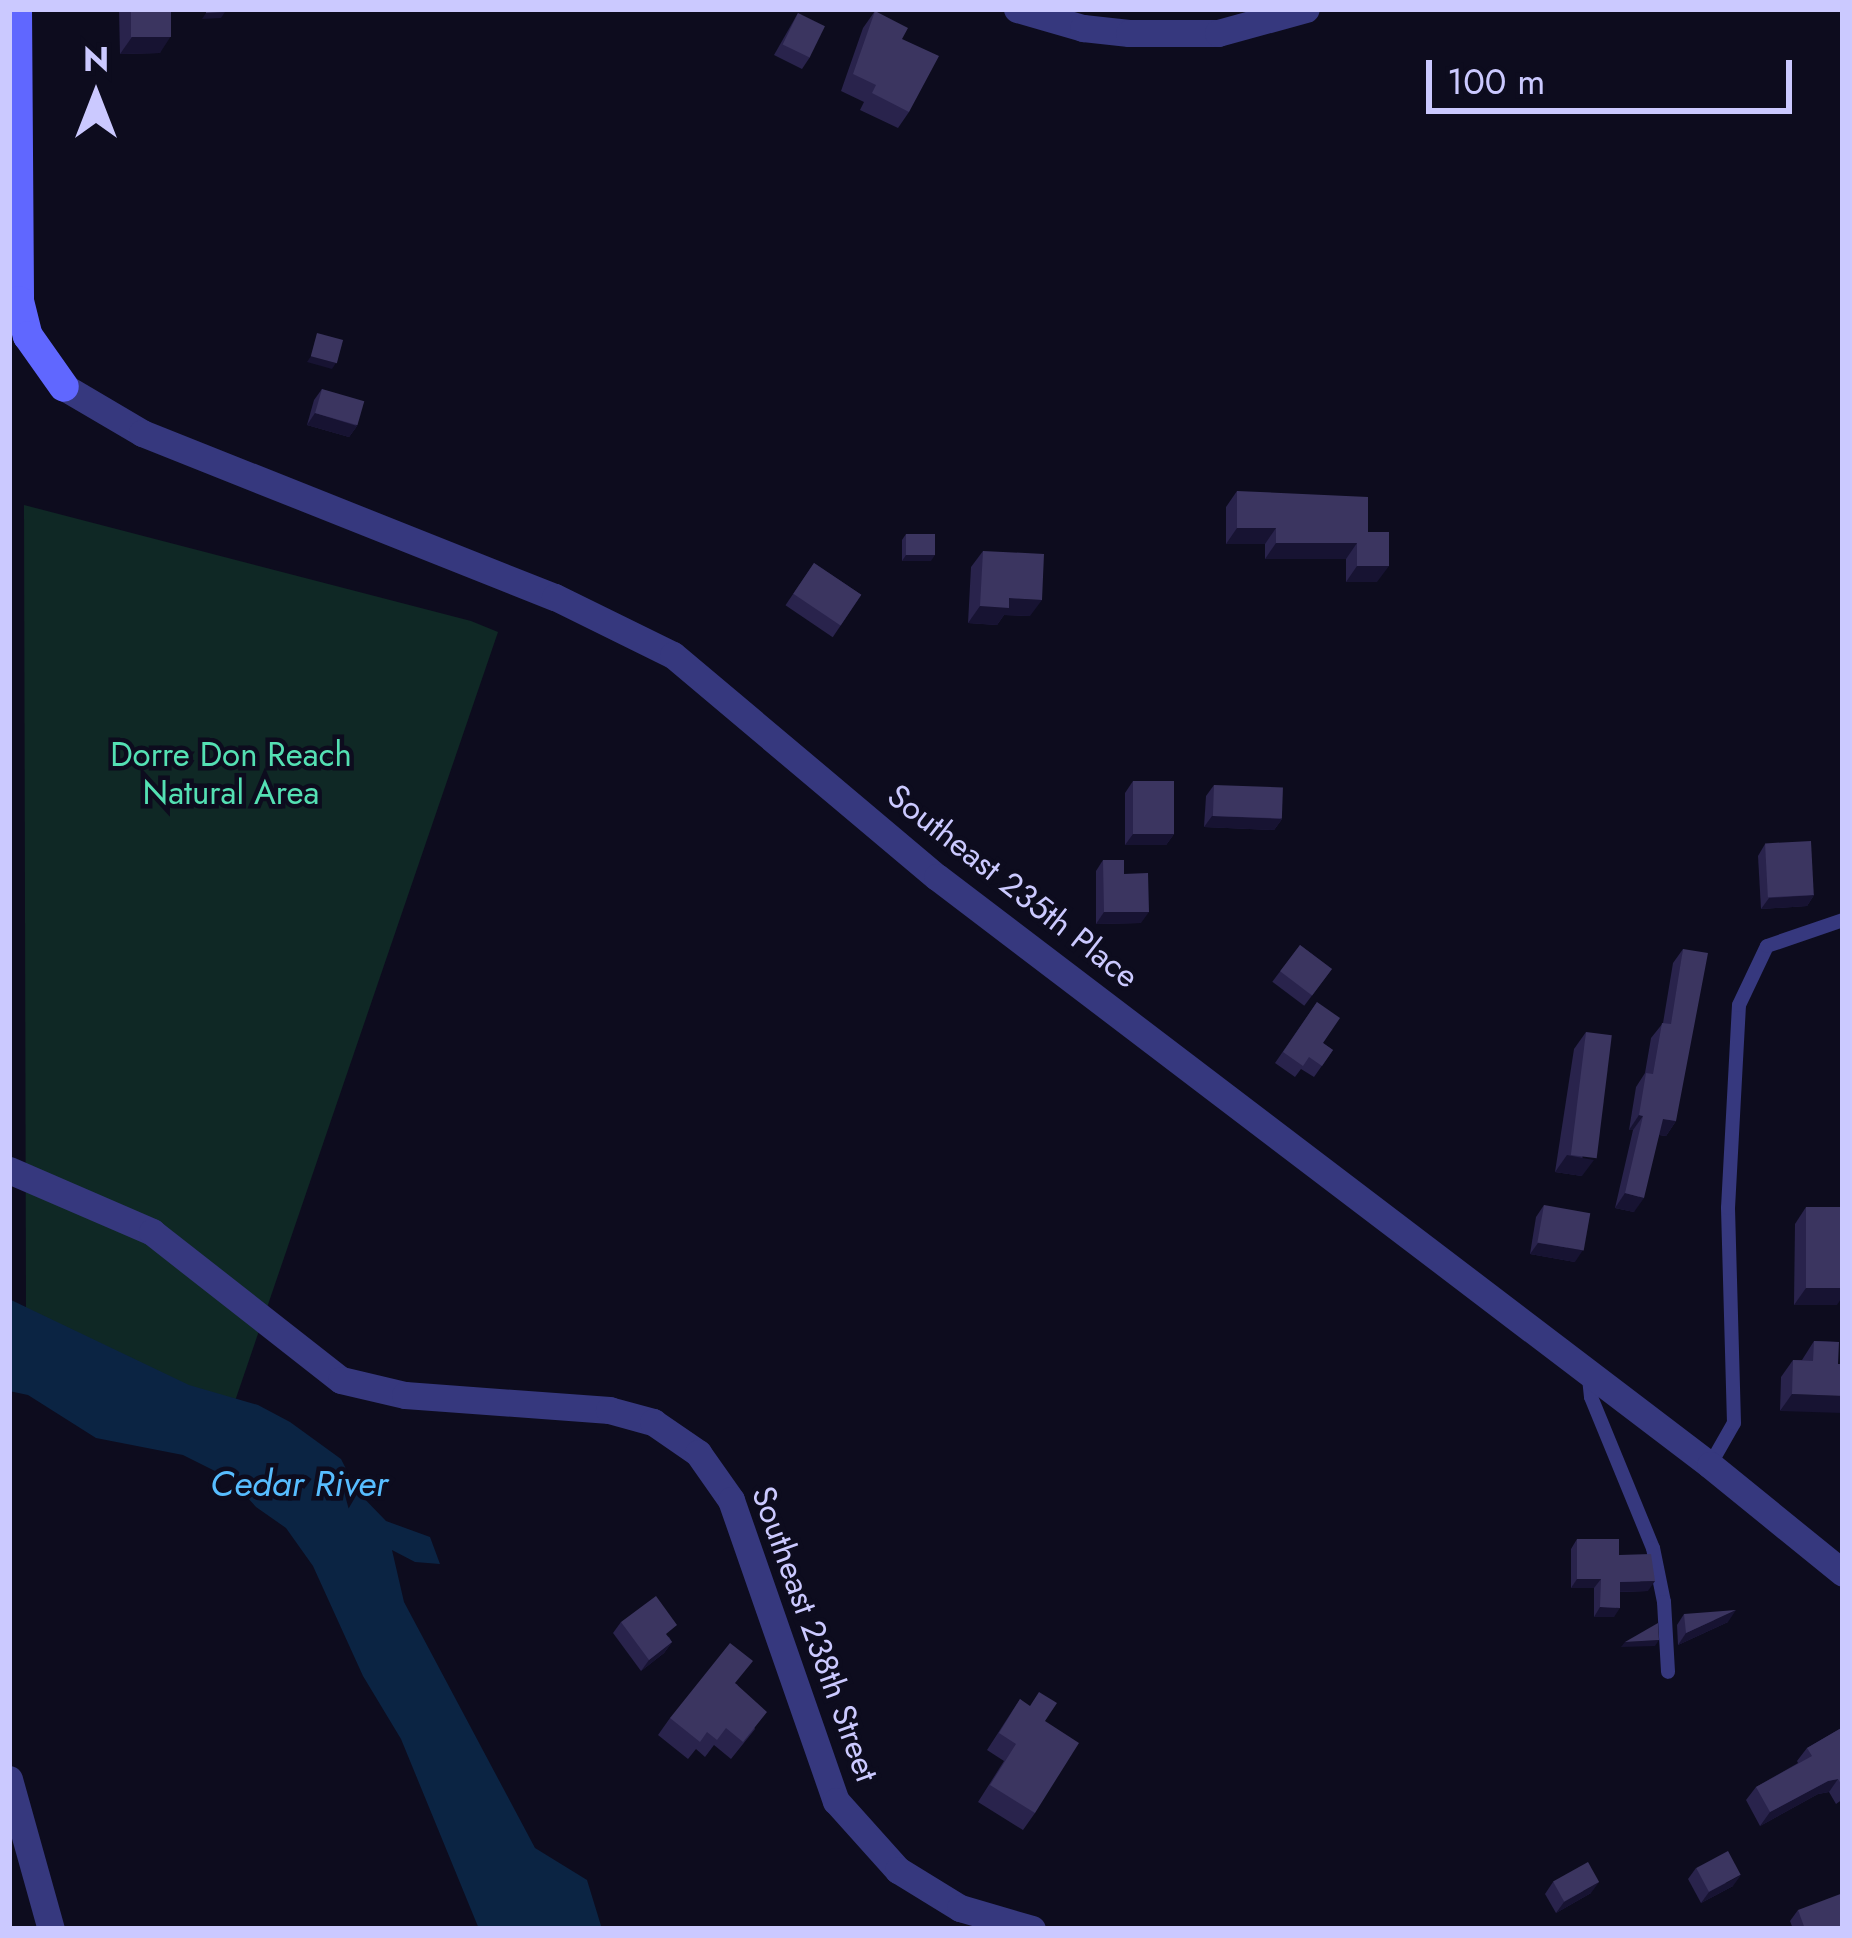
<!DOCTYPE html>
<html>
<head>
<meta charset="utf-8">
<style>
  body { margin:0 }
  #map { position:relative; width:1852px; height:1938px; overflow:hidden; background:#0d0c1e; font-family:Jost,sans-serif }
  div>[style] { position:absolute }
  .green>* { inset:0; background:#0f2825 }
  .water>* { inset:0; background:#0b2443 }
  .lane>* { height:14px; margin:-7px; padding:0 7px; transform-origin:7px; border-radius:7px; background:#36387e }
  .street>* { height:27px; margin:-13.5px; padding:0 13.5px; transform-origin:13.5px; border-radius:13.5px; background:#36387e }
  .secondary>* { height:30px; margin:-15px; padding:0 15px; transform-origin:15px; border-radius:15px; background:#6067ff }
  .wall>* { inset:0; background:#29234c; transform-origin:0 0 }
  .shaded-wall>* { inset:0; background:#171332 }
  .building>* { inset:0; background:#3b3560; transform-origin:0 0 }
  span { translate:-50% -50%; white-space:nowrap; text-align:center; line-height:1.15; -webkit-text-stroke:9px #0d0c1e; paint-order:stroke }
  .park-label { font-size:33px; color:#54e0b3 }
  .street-label { font-size:33px; color:#cbc9ff }
  .water-label { font-size:36px; color:#57bdff; font-style:italic }
  .frame { position:absolute; inset:0; border:12px solid #cbc9ff; pointer-events:none }
  .north { position:absolute; left:36px; top:36px; width:120px; height:120px; -webkit-text-stroke:9px #0d0c1e; paint-order:stroke; rotate:0deg; font-size:33px; font-weight:700; line-height:48px; text-align:center; color:#cbc9ff }
  .north::after { content:''; display:block; margin:auto; width:42px; height:54px; background:#cbc9ff; clip-path:polygon(50% 0,100% 100%,50% 72%,0 100%) }
  .scale { position:absolute; left:1426px; top:60px; width:366px; height:54px; box-sizing:border-box; border:6px solid #cbc9ff; border-top:0; padding-left:15px; font-size:36px; line-height:42px; white-space:nowrap; color:#cbc9ff; -webkit-text-stroke:9px #0d0c1e; paint-order:stroke }
</style>
</head>
<body>
<div id="map">
  <div class="green">
    <div style="clip-path:polygon(24px 505px,471px 621px,498px 632px,234px 1404px,190px 1391px,26px 1312px)"></div>
  </div>
  <div class="water">
    <div style="clip-path:polygon(9px 1299px,189px 1385px,258px 1405px,290px 1422px,341px 1459px,357px 1491px,386px 1521px,430px 1537px,440px 1564px,415px 1562px,392px 1550px,404px 1602px,535px 1848px,587px 1880px,602px 1929px,479px 1929px,401px 1739px,363px 1676px,313px 1566px,286px 1528px,256px 1507px,231px 1479px,183px 1455px,96px 1438px,28px 1395px,9px 1391px)"></div>
  </div>
  <div class="lane">
    <div style="left:1589px;top:1378px;width:19px;rotate:84deg"></div>
    <div style="left:1591px;top:1397px;width:163px;rotate:67.7deg"></div>
    <div style="left:1653px;top:1548px;width:55px;rotate:78.5deg"></div>
    <div style="left:1664px;top:1602px;width:70px;rotate:86.7deg"></div>
    <div style="left:1710px;top:1465px;width:48px;rotate:-60.3deg"></div>
    <div style="left:1734px;top:1423px;width:215px;rotate:-91.6deg"></div>
    <div style="left:1728px;top:1208px;width:203px;rotate:-86.9deg"></div>
    <div style="left:1739px;top:1005px;width:65px;rotate:-64.6deg"></div>
    <div style="left:1767px;top:946px;width:80px;rotate:-18.9deg"></div>
  </div>
  <div class="street">
    <div style="left:1017px;top:9px;width:69px;rotate:16.1deg"></div>
    <div style="left:1083px;top:28px;width:46px;rotate:6.2deg"></div>
    <div style="left:1129px;top:33px;width:89px"></div>
    <div style="left:1218px;top:33px;width:91px;rotate:-15.3deg"></div>
    <div style="left:64px;top:387px;width:91px;rotate:30.5deg"></div>
    <div style="left:142px;top:433px;width:444px;rotate:21.7deg"></div>
    <div style="left:555px;top:597px;width:131px;rotate:26.2deg"></div>
    <div style="left:673px;top:655px;width:345px;rotate:40.1deg"></div>
    <div style="left:937px;top:877px;width:971px;rotate:37.26deg"></div>
    <div style="left:1710px;top:1465px;width:171px;rotate:39.1deg"></div>
    <div style="left:9px;top:1170px;width:156px;rotate:23.4deg"></div>
    <div style="left:152px;top:1232px;width:240px;rotate:38.1deg"></div>
    <div style="left:341px;top:1380px;width:66px;rotate:13.2deg"></div>
    <div style="left:405px;top:1395px;width:205px;rotate:4.2deg"></div>
    <div style="left:609px;top:1410px;width:46px;rotate:15.3deg"></div>
    <div style="left:653px;top:1422px;width:55px;rotate:34.6deg"></div>
    <div style="left:698px;top:1453px;width:57px;rotate:54.9deg"></div>
    <div style="left:731px;top:1500px;width:319px;rotate:70.8deg"></div>
    <div style="left:836px;top:1801px;width:93px;rotate:48.1deg"></div>
    <div style="left:898px;top:1870px;width:73px;rotate:31.5deg"></div>
    <div style="left:960px;top:1908px;width:75px;rotate:16.3deg"></div>
    <div style="left:9px;top:1779px;width:156px;rotate:74.4deg"></div>
  </div>
  <div class="secondary">
    <div style="left:17px;top:9px;width:292px;rotate:89.6deg"></div>
    <div style="left:19px;top:301px;width:36px;rotate:76deg"></div>
    <div style="left:28px;top:336px;width:62px;rotate:54.8deg"></div>
  </div>
  <div class="wall">
    <div style="clip-path:polygon(119px 9px,171px 9px,160px 53px,120px 54px)"></div>
    <div style="clip-path:polygon(875px 11px,902px 39px,909px 112px,898px 128px,860px 110px,864px 102px,841px 91px,863px 28px)"></div>
    <div style="clip-path:polygon(798px 13px,810px 57px,802px 69px,774px 55px)"></div>
    <div style="clip-path:polygon(322px 389px,357px 426px,349px 437px,307px 425px,314px 400px)"></div>
    <div style="clip-path:polygon(1237px 491px,1368px 532px,1377px 582px,1346px 582px,1346px 559px,1265px 559px,1265px 544px,1226px 544px,1226px 507px)"></div>
    <div style="clip-path:polygon(906px 534px,931px 561px,902px 561px,902px 540px)"></div>
    <div style="clip-path:polygon(983px 551px,1030px 616px,1004px 615px,997px 625px,968px 623px,971px 567px)"></div>
    <div style="left:814px;top:563px;width:57px;height:51px;rotate:34deg"></div>
    <div style="clip-path:polygon(1133px 781px,1174px 834px,1166px 845px,1125px 845px,1125px 793px)"></div>
    <div style="clip-path:polygon(1214px 785px,1282px 819px,1274px 830px,1204px 827px,1206px 796px)"></div>
    <div style="clip-path:polygon(1765px 844px,1814px 895px,1807px 906px,1761px 909px,1758px 856px)"></div>
    <div style="clip-path:polygon(1103px 860px,1124px 874px,1141px 923px,1096px 924px,1096px 871px)"></div>
    <div style="left:1300px;top:945px;width:40px;height:46px;rotate:37deg"></div>
    <div style="clip-path:polygon(1683px 949px,1676px 1121px,1666px 1136px,1659px 1135px,1634px 1212px,1615px 1208px,1633px 1130px,1629px 1130px,1636px 1087px,1645px 1073px,1651px 1038px,1663px 1023px,1673px 963px)"></div>
    <div style="clip-path:polygon(1317px 1002px,1323px 1043px,1333px 1050px,1314px 1077px,1301px 1069px,1295px 1077px,1275px 1063px)"></div>
    <div style="clip-path:polygon(1586px 1032px,1582px 1176px,1555px 1172px,1574px 1049px)"></div>
    <div style="clip-path:polygon(1544px 1205px,1575px 1262px,1530px 1254px,1536px 1217px)"></div>
    <div style="clip-path:polygon(1806px 1207px,1837px 1305px,1794px 1305px,1795px 1224px)"></div>
    <div style="clip-path:polygon(1814px 1341px,1839px 1342px,1780px 1411px,1781px 1377px,1793px 1360px,1802px 1360px)"></div>
    <div style="clip-path:polygon(1577px 1539px,1619px 1555px,1648px 1591px,1620px 1592px,1614px 1617px,1594px 1617px,1594px 1588px,1571px 1588px,1571px 1549px)"></div>
    <div style="clip-path:polygon(1684px 1614px,1728px 1622px,1678px 1645px,1677px 1625px)"></div>
    <div style="clip-path:polygon(621px 1622px,669px 1637px,672px 1642px,664px 1653px,641px 1671px,613px 1633px)"></div>
    <div style="clip-path:polygon(737px 1684px,755px 1729px,731px 1759px,714px 1745px,705px 1757px,696px 1749px,688px 1759px,658px 1735px,670px 1718px)"></div>
    <div style="clip-path:polygon(1020px 1699px,1045px 1721px,1035px 1813px,1023px 1830px,978px 1802px,1004px 1761px,987px 1750px)"></div>
    <div style="clip-path:polygon(1843px 1727px,1843px 1799px,1836px 1804px,1829px 1792px,1818px 1794px,1760px 1826px,1746px 1800px,1756px 1787px,1798px 1763px,1797px 1761px,1807px 1748px)"></div>
    <div style="clip-path:polygon(1696px 1868px,1733px 1886px,1701px 1903px,1688px 1879px)"></div>
    <div style="clip-path:polygon(1553px 1882px,1591px 1893px,1556px 1913px,1545px 1894px)"></div>
    <div style="clip-path:polygon(1798px 1910px,1843px 1929px,1793px 1929px,1790px 1921px)"></div>
  </div>
  <div class="shaded-wall">
    <div style="clip-path:polygon(225px 12px,221px 18px,202px 19px,206px 13px)"></div>
    <div style="clip-path:polygon(171px 36px,160px 53px,120px 54px,132px 37px)"></div>
    <div style="clip-path:polygon(311px 356px,336px 363px,332px 369px,307px 362px)"></div>
    <div style="clip-path:polygon(315px 413px,357px 426px,349px 437px,307px 425px)"></div>
    <div style="clip-path:polygon(1237px 528px,1276px 528px,1265px 544px,1226px 544px)"></div>
    <div style="clip-path:polygon(1276px 543px,1357px 543px,1346px 559px,1265px 559px)"></div>
    <div style="clip-path:polygon(906px 555px,935px 555px,931px 561px,902px 561px)"></div>
    <div style="clip-path:polygon(1357px 566px,1389px 566px,1377px 582px,1346px 582px)"></div>
    <div style="clip-path:polygon(1009px 598px,1042px 600px,1030px 616px,1004px 615px,997px 625px,968px 623px,980px 606px)"></div>
    <div style="clip-path:polygon(1212px 816px,1282px 819px,1274px 830px,1204px 827px)"></div>
    <div style="clip-path:polygon(1133px 834px,1174px 834px,1166px 845px,1125px 845px)"></div>
    <div style="clip-path:polygon(1814px 895px,1807px 906px,1761px 909px,1769px 898px)"></div>
    <div style="clip-path:polygon(1104px 912px,1149px 912px,1141px 923px,1096px 924px)"></div>
    <div style="clip-path:polygon(1639px 1115px,1643px 1116px,1633px 1130px,1629px 1130px)"></div>
    <div style="clip-path:polygon(1663px 1119px,1676px 1121px,1666px 1136px,1653px 1134px)"></div>
    <div style="clip-path:polygon(1567px 1155px,1594px 1160px,1582px 1176px,1555px 1172px)"></div>
    <div style="clip-path:polygon(1625px 1193px,1644px 1198px,1634px 1212px,1615px 1208px)"></div>
    <div style="clip-path:polygon(1538px 1243px,1583px 1250px,1575px 1262px,1530px 1254px)"></div>
    <div style="clip-path:polygon(1806px 1288px,1843px 1288px,1843px 1296px,1837px 1305px,1794px 1305px)"></div>
    <div style="clip-path:polygon(1792px 1394px,1843px 1396px,1843px 1413px,1780px 1411px)"></div>
    <div style="clip-path:polygon(1577px 1579px,1601px 1579px,1594px 1588px,1571px 1588px)"></div>
    <div style="clip-path:polygon(1655px 1581px,1648px 1591px,1614px 1592px,1620px 1582px)"></div>
    <div style="clip-path:polygon(1600px 1607px,1620px 1608px,1614px 1617px,1594px 1617px)"></div>
    <div style="clip-path:polygon(1736px 1610px,1728px 1622px,1678px 1645px,1686px 1633px)"></div>
    <div style="clip-path:polygon(1659px 1640px,1655px 1646px,1621px 1647px,1625px 1642px)"></div>
    <div style="clip-path:polygon(672px 1642px,664px 1653px,641px 1671px,649px 1660px)"></div>
    <div style="clip-path:polygon(1838px 1779px,1829px 1792px,1818px 1794px,1760px 1826px,1770px 1812px,1828px 1781px)"></div>
    <div style="clip-path:polygon(1741px 1875px,1733px 1886px,1701px 1903px,1709px 1892px)"></div>
    <div style="clip-path:polygon(1599px 1882px,1591px 1893px,1556px 1913px,1564px 1902px)"></div>
  </div>
  <div class="building">
    <div style="left:131px;top:9px;width:40px;height:28px"></div>
    <div style="clip-path:polygon(206px 9px,225px 9px,225px 12px,206px 13px)"></div>
    <div style="clip-path:polygon(875px 11px,908px 28px,902px 39px,939px 56px,909px 112px,872px 93px,876px 85px,853px 74px)"></div>
    <div style="left:798px;top:13px;width:30px;height:35px;rotate:26deg"></div>
    <div style="left:317px;top:333px;width:27px;height:24px;rotate:15deg"></div>
    <div style="left:322px;top:389px;width:44px;height:25px;rotate:16deg"></div>
    <div style="clip-path:polygon(1237px 491px,1368px 497px,1368px 532px,1389px 532px,1389px 566px,1357px 566px,1357px 543px,1276px 543px,1276px 528px,1237px 528px)"></div>
    <div style="left:906px;top:534px;width:29px;height:21px"></div>
    <div style="clip-path:polygon(983px 551px,1044px 554px,1042px 600px,1009px 598px,1009px 608px,980px 606px)"></div>
    <div style="left:814px;top:563px;width:57px;height:37px;rotate:34deg"></div>
    <div style="left:1133px;top:781px;width:41px;height:53px"></div>
    <div style="left:1214px;top:785px;width:69px;height:31px;rotate:2deg"></div>
    <div style="left:1811px;top:841px;width:54px;height:46px;rotate:87deg"></div>
    <div style="clip-path:polygon(1103px 860px,1124px 860px,1124px 874px,1148px 873px,1149px 912px,1104px 912px)"></div>
    <div style="left:1300px;top:945px;width:40px;height:33px;rotate:37deg"></div>
    <div style="clip-path:polygon(1683px 949px,1708px 953px,1676px 1121px,1663px 1119px,1644px 1198px,1625px 1193px,1643px 1116px,1639px 1115px,1646px 1073px,1653px 1074px,1662px 1023px,1671px 1024px)"></div>
    <div style="clip-path:polygon(1317px 1002px,1340px 1018px,1323px 1043px,1333px 1050px,1322px 1066px,1309px 1057px,1303px 1066px,1283px 1052px)"></div>
    <div style="left:1586px;top:1032px;width:26px;height:124px;rotate:7deg"></div>
    <div style="left:1544px;top:1205px;width:47px;height:38px;rotate:10deg"></div>
    <div style="left:1806px;top:1207px;width:37px;height:81px"></div>
    <div style="clip-path:polygon(1814px 1341px,1839px 1342px,1838px 1364px,1843px 1364px,1843px 1396px,1792px 1394px,1793px 1360px,1813px 1361px)"></div>
    <div style="clip-path:polygon(1577px 1539px,1619px 1539px,1619px 1555px,1651px 1554px,1655px 1581px,1620px 1582px,1620px 1608px,1600px 1607px,1601px 1579px,1577px 1579px)"></div>
    <div style="clip-path:polygon(656px 1596px,677px 1625px,666px 1634px,672px 1642px,649px 1660px,621px 1622px)"></div>
    <div style="clip-path:polygon(1736px 1610px,1686px 1633px,1684px 1614px)"></div>
    <div style="clip-path:polygon(1658px 1623px,1659px 1640px,1625px 1642px)"></div>
    <div style="clip-path:polygon(730px 1643px,753px 1661px,735px 1683px,767px 1712px,743px 1742px,726px 1728px,717px 1740px,707px 1732px,700px 1742px,670px 1718px)"></div>
    <div style="clip-path:polygon(1039px 1692px,1057px 1703px,1045px 1721px,1079px 1743px,1035px 1813px,990px 1785px,1016px 1744px,999px 1733px,1020px 1699px,1030px 1706px)"></div>
    <div style="clip-path:polygon(1843px 1727px,1843px 1787px,1838px 1779px,1828px 1781px,1770px 1812px,1756px 1787px,1812px 1756px,1807px 1748px)"></div>
    <div style="left:1728px;top:1851px;width:27px;height:36px;rotate:62deg"></div>
    <div style="left:1588px;top:1862px;width:23px;height:40px;rotate:61deg"></div>
    <div style="clip-path:polygon(1843px 1893px,1843px 1925px,1832px 1929px,1805px 1929px,1798px 1910px)"></div>
  </div>
  <div class="park-label">
    <span style="left:231px;top:774px">Dorre Don Reach<br>Natural Area</span>
  </div>
  <div class="street-label">
    <span style="left:1013px;top:886px;rotate:38deg">Southeast 235th Place</span>
    <span style="left:815px;top:1634px;rotate:70deg">Southeast 238th Street</span>
  </div>
  <div class="water-label">
    <span style="left:299px;top:1484px">Cedar River</span>
  </div>
  <div class="frame"></div>
  <div class="north">N</div>
  <div class="scale">100 m</div>
</div>
</body>
</html>
